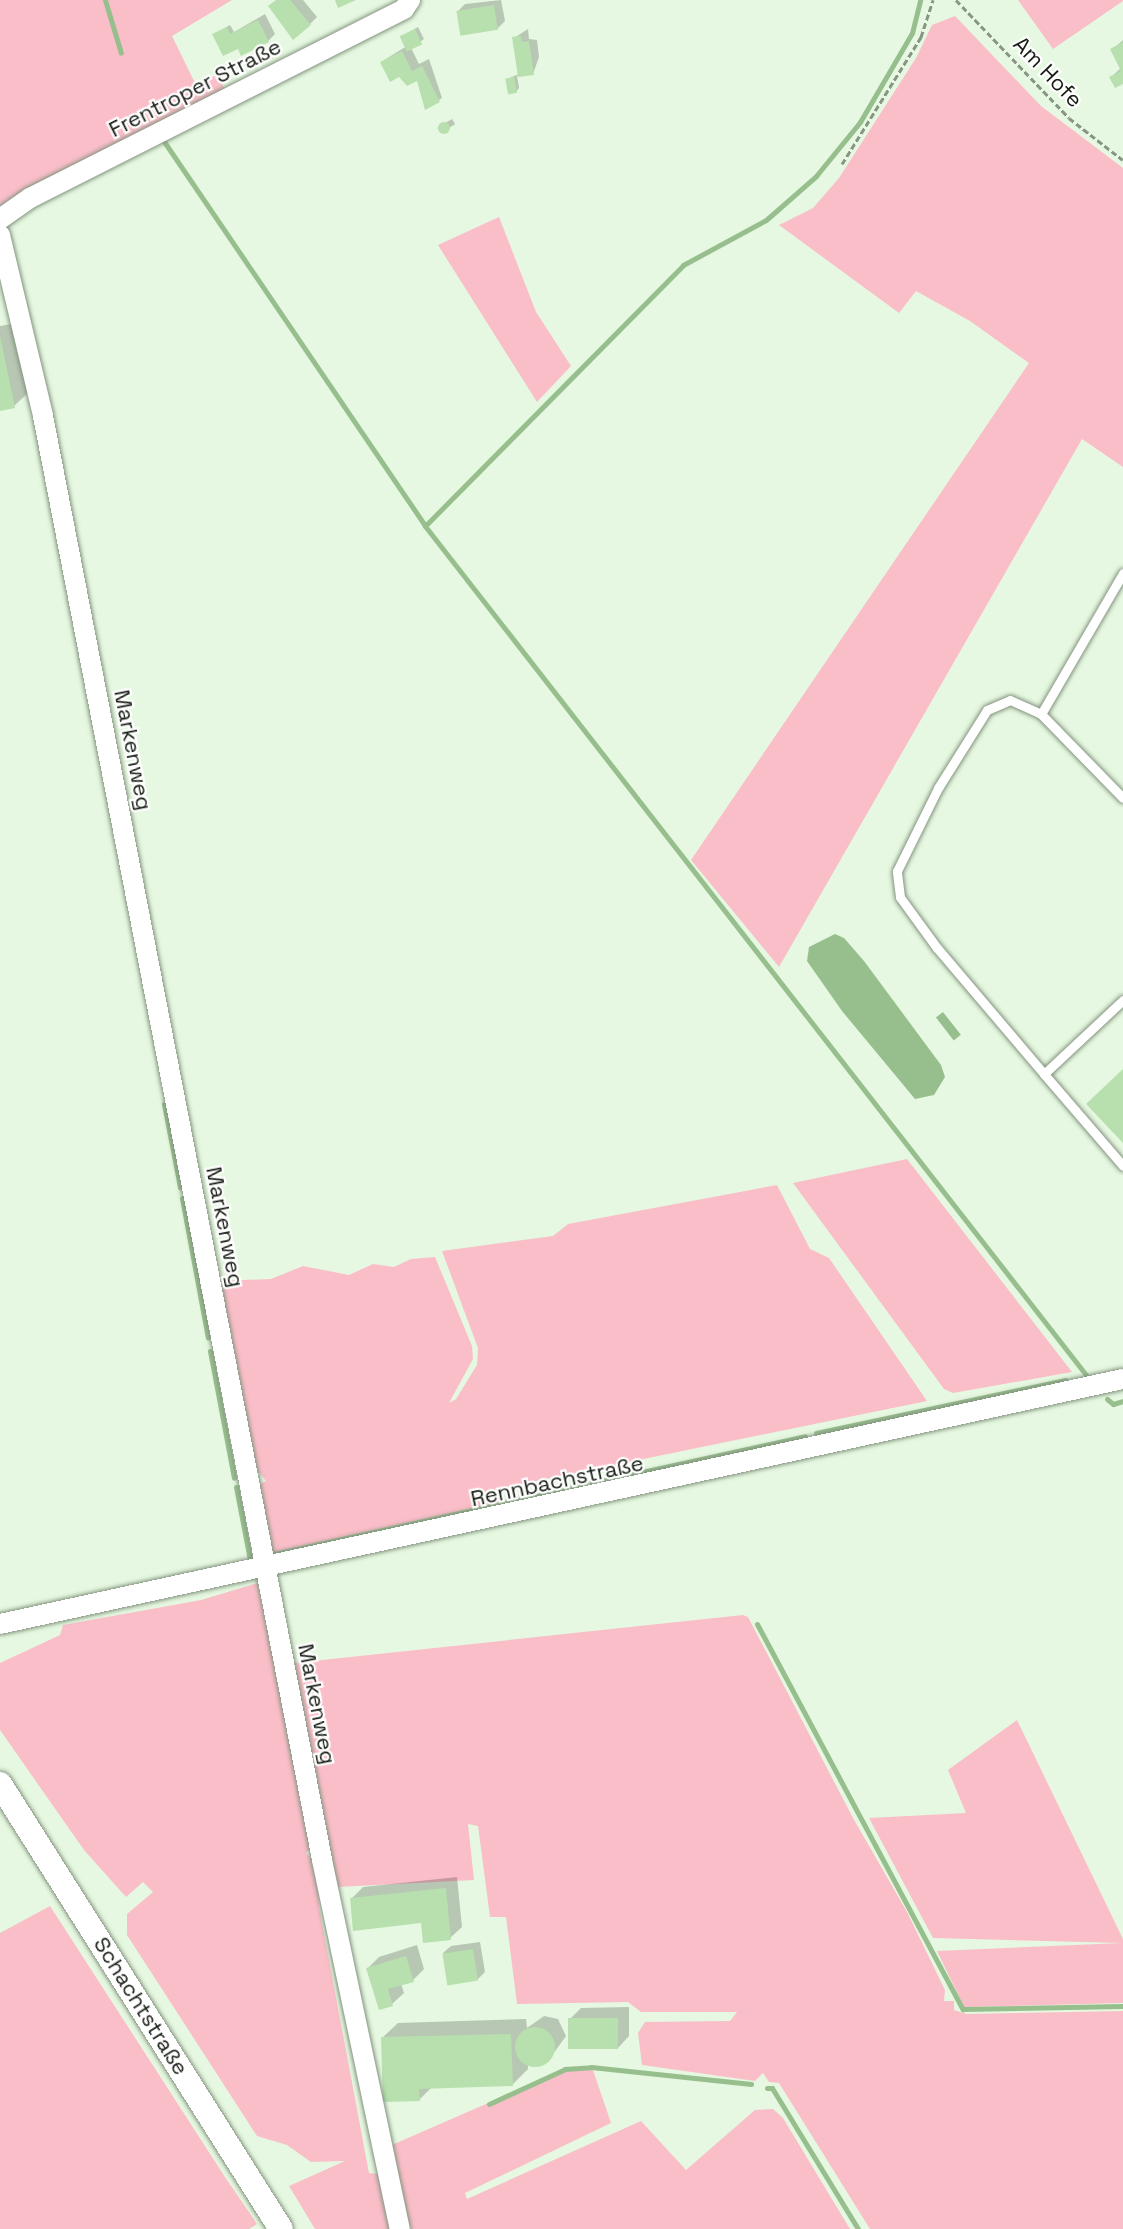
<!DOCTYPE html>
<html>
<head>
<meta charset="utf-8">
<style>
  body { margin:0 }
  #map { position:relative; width:1123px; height:2229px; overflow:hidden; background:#e6f8e1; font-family:"Space Grotesk",sans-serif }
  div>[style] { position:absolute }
  .green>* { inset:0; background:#fabec9 }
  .water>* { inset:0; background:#97bf8e; transform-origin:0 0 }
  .shadow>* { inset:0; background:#0003; transform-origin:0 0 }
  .stream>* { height:5px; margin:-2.5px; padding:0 2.5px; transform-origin:2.5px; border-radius:2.5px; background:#97bf8e }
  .building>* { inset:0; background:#b7e0ae; transform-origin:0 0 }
  .round { border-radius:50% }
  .path>* { height:3px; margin-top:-1.5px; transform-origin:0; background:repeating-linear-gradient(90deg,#889584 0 6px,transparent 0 9px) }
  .roads { filter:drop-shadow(0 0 2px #83937f) drop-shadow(0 0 2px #83937f) }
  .service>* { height:9px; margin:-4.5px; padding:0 4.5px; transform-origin:4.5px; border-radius:4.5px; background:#fff }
  .minor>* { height:20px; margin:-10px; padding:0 10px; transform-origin:10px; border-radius:10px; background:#fff }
  .tertiary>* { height:24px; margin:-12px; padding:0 12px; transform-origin:12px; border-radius:12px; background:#fff }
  span { translate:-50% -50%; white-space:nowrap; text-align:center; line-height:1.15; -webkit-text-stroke:4.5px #fff; paint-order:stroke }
  .street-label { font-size:22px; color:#171d15 }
</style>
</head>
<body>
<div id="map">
  <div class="green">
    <div style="clip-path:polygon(0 0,232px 0,172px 36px,196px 85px,217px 75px,227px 93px,0 209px)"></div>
    <div style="clip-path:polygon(1018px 0,1123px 0,1123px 1px,1053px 49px)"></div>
    <div style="clip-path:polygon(955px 16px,1041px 106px,1123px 168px,1123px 467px,1082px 439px,779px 967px,691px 860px,1029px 363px,970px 321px,916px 291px,899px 313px,779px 225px,813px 208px,839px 178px,916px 58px,932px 25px)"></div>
    <div style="clip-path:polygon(499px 217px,536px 312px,571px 366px,537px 402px,438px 245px)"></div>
    <div style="clip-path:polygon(907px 1159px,1072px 1372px,953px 1393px,944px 1389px,793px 1183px)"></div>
    <div style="clip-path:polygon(777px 1185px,810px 1249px,829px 1258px,927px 1401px,502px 1488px,506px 1510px,275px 1561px,254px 1487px,266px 1481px,253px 1465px,217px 1281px,271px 1279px,303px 1266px,349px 1275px,373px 1264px,394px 1267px,411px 1259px,435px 1257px,472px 1346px,473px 1359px,449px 1403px,456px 1399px,477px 1365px,478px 1348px,442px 1251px,553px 1236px,568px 1224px)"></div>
    <div style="clip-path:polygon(258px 1583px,312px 1846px,306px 1853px,318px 1866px,319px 1907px,369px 2173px,378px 2174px,393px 2229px,315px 2229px,289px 2186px,345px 2161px,311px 2162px,287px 2145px,257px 2136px,127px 1935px,127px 1914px,153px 1892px,143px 1882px,126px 1897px,84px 1850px,0 1730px,0 1663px,60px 1635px,63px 1625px,201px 1600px)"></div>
    <div style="clip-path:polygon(743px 1615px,748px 1617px,853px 1818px,907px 1912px,945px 1990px,944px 2001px,954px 2001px,954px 2010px,966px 2014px,1123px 2011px,1123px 2229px,870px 2229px,779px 2083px,769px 2082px,763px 2073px,755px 2081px,642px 2065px,638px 2033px,645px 2022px,730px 2021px,737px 2012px,641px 2012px,628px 2002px,517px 2004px,506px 1917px,490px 1917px,478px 1826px,468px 1824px,474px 1880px,337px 1887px,294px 1663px)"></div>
    <div style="clip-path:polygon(1017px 1720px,1123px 1939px,1123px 2003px,964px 2007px,937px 1951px,1122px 1943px,933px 1938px,869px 1818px,966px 1813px,948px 1770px)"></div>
    <div style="clip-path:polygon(50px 1906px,225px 2177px,257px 2224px,249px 2229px,0 2229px,0 1933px)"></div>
    <div style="clip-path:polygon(566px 2069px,593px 2070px,611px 2123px,465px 2193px,467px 2199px,641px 2121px,686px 2170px,755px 2110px,773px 2109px,783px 2118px,850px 2229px,411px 2229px,385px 2148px)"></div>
  </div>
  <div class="water">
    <div style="clip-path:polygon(835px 934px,844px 938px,864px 961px,941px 1065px,945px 1077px,934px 1095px,915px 1099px,842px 1011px,807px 961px,809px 947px)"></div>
    <div style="left:943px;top:1012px;width:29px;height:9px;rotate:52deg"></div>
  </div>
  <div class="shadow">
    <div style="clip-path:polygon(277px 0,303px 0,317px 17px,310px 24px)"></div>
    <div style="clip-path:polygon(501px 0,505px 21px,497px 29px,457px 12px,465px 4px)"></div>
    <div style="clip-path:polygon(265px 14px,275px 34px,268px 41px,238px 46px,214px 34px,230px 25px,234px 32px)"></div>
    <div style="clip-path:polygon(418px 27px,424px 39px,411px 48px,419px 64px,429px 59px,442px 98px,426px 108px,417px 79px,381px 62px,407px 46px,402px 36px)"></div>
    <div style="clip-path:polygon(528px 29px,529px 39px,537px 40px,539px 57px,533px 74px,517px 76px,519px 88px,516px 92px,507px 79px,519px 74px,514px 38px)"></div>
    <div style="clip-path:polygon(1123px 40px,1123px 82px,1111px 77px,1121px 68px,1112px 50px)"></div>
    <div style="left:452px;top:119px;width:6px;height:17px;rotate:59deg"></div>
    <div style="clip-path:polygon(17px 323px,30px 391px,14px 406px,0 409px,0 326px)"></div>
    <div style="clip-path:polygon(457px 1877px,462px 1927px,450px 1938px,423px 1922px,351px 1899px,363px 1887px)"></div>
    <div style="clip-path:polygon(480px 1942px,485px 1972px,477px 1980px,443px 1953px,451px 1946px)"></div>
    <div style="clip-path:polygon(417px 1945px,424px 1969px,413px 1980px,401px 1984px,404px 1993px,392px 2004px,368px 1968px,379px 1957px)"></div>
    <div style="clip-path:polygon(629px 2007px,629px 2036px,618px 2048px,570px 2019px,581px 2008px)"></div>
    <div style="clip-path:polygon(544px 2016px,558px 2019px,566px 2036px,548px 2061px,536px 2066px,528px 2064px,528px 2069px,512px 2085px,432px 2087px,419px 2100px,382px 2038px,398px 2023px,526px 2019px,527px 2028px)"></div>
  </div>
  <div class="stream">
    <div style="left:105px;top:0;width:55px;rotate:73.2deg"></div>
    <div style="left:163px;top:140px;width:467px;rotate:55.8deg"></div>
    <div style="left:425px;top:526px;width:1082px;rotate:52.09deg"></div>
    <div style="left:425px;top:526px;width:367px;rotate:-45.3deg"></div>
    <div style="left:683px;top:265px;width:94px;rotate:-28.5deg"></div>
    <div style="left:766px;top:220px;width:67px;rotate:-41.3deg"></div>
    <div style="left:816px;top:176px;width:70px;rotate:-50.8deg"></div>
    <div style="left:860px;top:122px;width:103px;rotate:-59.7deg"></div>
    <div style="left:912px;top:33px;width:34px;rotate:-76deg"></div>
    <div style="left:164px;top:1104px;width:85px;rotate:79.1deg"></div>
    <div style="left:182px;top:1198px;width:142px;rotate:79.5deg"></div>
    <div style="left:210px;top:1351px;width:129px;rotate:79.3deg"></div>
    <div style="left:1107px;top:1399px;width:8px;rotate:40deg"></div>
    <div style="left:1113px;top:1404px;width:10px;rotate:-17deg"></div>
    <div style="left:816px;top:1433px;width:255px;rotate:-12deg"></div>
    <div style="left:592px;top:1483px;width:218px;rotate:-12.4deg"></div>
    <div style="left:236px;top:1487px;width:74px;rotate:79.1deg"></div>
    <div style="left:250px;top:1560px;width:3px;rotate:-18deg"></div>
    <div style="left:270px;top:1555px;width:318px;rotate:-12.5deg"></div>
    <div style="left:757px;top:1624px;width:437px;rotate:61.9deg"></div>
    <div style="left:963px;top:2009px;width:160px;rotate:-1.1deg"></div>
    <div style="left:767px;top:2088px;width:5px"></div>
    <div style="left:772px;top:2088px;width:165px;rotate:58.6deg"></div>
    <div style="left:489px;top:2104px;width:84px;rotate:-24.7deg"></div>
    <div style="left:565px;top:2069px;width:26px;rotate:-4deg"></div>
    <div style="left:591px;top:2067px;width:161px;rotate:6.1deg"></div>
  </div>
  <div class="building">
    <div style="clip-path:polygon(276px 0,290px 0,311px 25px,293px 40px,268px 6px)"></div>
    <div style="clip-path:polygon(335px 0,356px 0,338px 8px)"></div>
    <div style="left:494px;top:5px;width:25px;height:38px;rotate:81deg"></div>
    <div style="clip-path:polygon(258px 20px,269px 42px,241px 56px,238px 49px,223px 56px,212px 34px,227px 27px,230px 34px)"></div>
    <div style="left:415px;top:29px;width:17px;height:17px;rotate:65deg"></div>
    <div style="clip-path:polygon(521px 36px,522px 42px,529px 41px,534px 75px,518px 77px,512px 37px)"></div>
    <div style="clip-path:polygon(1123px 42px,1123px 84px,1115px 88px,1109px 77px,1121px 71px,1110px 49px)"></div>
    <div style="clip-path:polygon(402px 51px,412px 71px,422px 66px,440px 102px,425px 110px,417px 81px,407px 86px,399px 77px,390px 82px,380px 62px)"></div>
    <div style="left:514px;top:77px;width:16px;height:9px;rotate:79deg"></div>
    <div class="round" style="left:438px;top:122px;width:12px;height:12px"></div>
    <div style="clip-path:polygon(0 336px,15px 408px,0 411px)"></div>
    <div style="clip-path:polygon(1123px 1069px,1123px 1143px,1086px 1104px)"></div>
    <div style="clip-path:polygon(446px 1888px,451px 1940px,423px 1943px,421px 1923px,353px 1931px,350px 1898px)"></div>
    <div style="left:473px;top:1949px;width:32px;height:31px;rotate:81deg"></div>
    <div style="clip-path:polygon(406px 1956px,414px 1982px,388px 1989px,393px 2006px,379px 2010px,366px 1968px)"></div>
    <div style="left:618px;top:2018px;width:31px;height:50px;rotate:90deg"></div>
    <div class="round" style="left:515px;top:2027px;width:40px;height:40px"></div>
    <div style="clip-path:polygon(511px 2034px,513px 2086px,419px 2089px,420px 2101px,383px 2102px,381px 2037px)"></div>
  </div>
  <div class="path">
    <div style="left:956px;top:0;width:163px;rotate:46.2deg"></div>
    <div style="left:1069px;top:118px;width:68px;rotate:37.9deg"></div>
    <div style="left:842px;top:164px;width:150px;rotate:-58.1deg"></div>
    <div style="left:921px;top:37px;width:39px;rotate:-72deg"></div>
  </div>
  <div class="roads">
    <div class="service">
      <div style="left:1041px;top:714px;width:163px;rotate:-59.8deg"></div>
      <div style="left:1123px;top:1000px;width:108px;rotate:136.9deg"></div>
      <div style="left:1044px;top:1074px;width:121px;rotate:49.3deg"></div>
      <div style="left:1044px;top:1074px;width:165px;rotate:-130.3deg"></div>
      <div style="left:937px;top:948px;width:63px;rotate:-126deg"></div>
      <div style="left:900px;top:897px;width:26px;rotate:-97deg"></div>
      <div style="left:897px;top:871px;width:93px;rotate:-63.7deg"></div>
      <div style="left:938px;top:788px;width:92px;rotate:-57.9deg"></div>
      <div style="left:987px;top:710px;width:25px;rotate:-23deg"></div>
      <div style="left:1010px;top:700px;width:34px;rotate:24deg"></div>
      <div style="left:1041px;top:714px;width:117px;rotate:45.7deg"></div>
    </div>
    <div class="minor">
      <div style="left:0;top:219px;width:37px;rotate:-35deg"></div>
      <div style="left:30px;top:198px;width:419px;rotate:-26.8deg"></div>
      <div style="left:404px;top:9px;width:11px;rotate:-56deg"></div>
      <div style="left:0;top:235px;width:186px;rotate:76.6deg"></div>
      <div style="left:43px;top:416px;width:1471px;rotate:79.06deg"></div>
      <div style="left:322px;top:1860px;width:377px;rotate:78.1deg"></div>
      <div style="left:0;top:1624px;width:1149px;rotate:-12.31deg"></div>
    </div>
    <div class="tertiary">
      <div style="left:0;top:1784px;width:526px;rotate:57.73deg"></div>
    </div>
  </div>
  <div class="street-label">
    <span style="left:1048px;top:72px;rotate:46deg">Am Hofe</span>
    <span style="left:195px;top:88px;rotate:-27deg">Frentroper Straße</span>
    <span style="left:133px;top:750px;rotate:79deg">Markenweg</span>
    <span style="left:225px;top:1227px;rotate:79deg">Markenweg</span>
    <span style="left:557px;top:1481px;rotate:-12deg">Rennbachstraße</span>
    <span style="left:317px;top:1704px;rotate:79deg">Markenweg</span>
    <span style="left:141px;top:2006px;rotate:58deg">Schachtstraße</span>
  </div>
</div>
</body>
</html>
